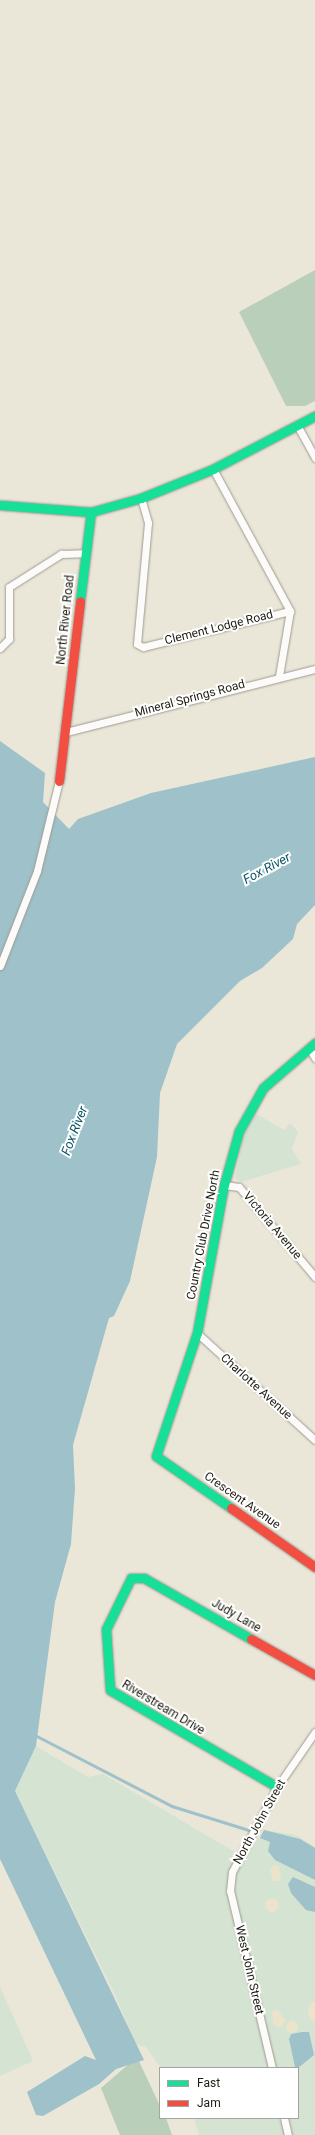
<!DOCTYPE html>
<html>
<head>
<meta charset="utf-8">
<style>
  body { margin:0 }
  #map { position:relative; width:315px; height:2135px; overflow:hidden; background:#eae7d9; font-family:Roboto,sans-serif }
  div>[style] { position:absolute }
  .green>* { inset:0; background:#d5e3d2 }
  .forest>* { inset:0; background:#b9cfba }
  .sand>* { inset:0; background:#ebe4ca }
  .round { border-radius:50% }
  .water>* { inset:0; background:#9ec1ca }
  .stream>* { height:2.5px; margin:-1.25px; padding:0 1.25px; transform-origin:1.25px; border-radius:1.25px; background:#9ec1ca }
  .roads { filter:drop-shadow(0 0 1px #9e9b90) drop-shadow(0 0 1px #9e9b90) }
  .street>* { height:7px; margin:-3.5px; padding:0 3.5px; transform-origin:3.5px; border-radius:3.5px; background:#fcfbf9 }
  .fast>* { height:9px; margin:-4.5px; padding:0 4.5px; transform-origin:4.5px; border-radius:4.5px; background:#16e098 }
  .jam>* { height:9px; margin:-4.5px; padding:0 4.5px; transform-origin:4.5px; border-radius:4.5px; background:#f24e42 }
  span { translate:-50% -50%; white-space:nowrap; text-align:center; line-height:1.15; -webkit-text-stroke:4px #fff; paint-order:stroke }
  .street-label { font-size:12px; color:#1e1c12 }
  .water-label { font-size:13px; color:#0b5468; font-style:italic }
  .legend { position:absolute; left:159px; top:2067px; width:140px; height:52px; box-sizing:border-box; background:#fff; border:1px solid #a5a4a0; margin:0; padding:5px 7px; list-style:none; font-size:12px; color:#1e1c12 }
  .legend li { display:flex; align-items:center; gap:8px; height:20px }
  .legend b { width:20px; border:1px solid #a5a4a0 }
</style>
</head>
<body>
<div id="map">
  <div class="green">
    <div style="clip-path:polygon(253px 1112px,284px 1130px,290px 1123px,298px 1132px,292px 1149px,301px 1164px,241px 1182px,235px 1178px,244px 1133px)"></div>
    <div style="clip-path:polygon(36px 1746px,88px 1777px,103px 1774px,245px 1858px,264px 1830px,296px 1835px,315px 1847px,315px 2135px,199px 2135px,194px 2118px,298px 2118px,298px 2068px,161px 2068px,146px 2047px,136px 2044px,114px 1993px,15px 1791px)"></div>
    <div style="clip-path:polygon(0 1987px,33px 2061px,0 2076px)"></div>
  </div>
  <div class="forest">
    <div style="clip-path:polygon(315px 270px,315px 401px,305px 406px,286px 406px,239px 312px)"></div>
    <div style="clip-path:polygon(137px 2057px,160px 2106px,160px 2118px,166px 2118px,172px 2135px,120px 2135px,101px 2088px)"></div>
  </div>
  <div class="sand">
    <div style="clip-path:polygon(273px 1865px,279px 1867px,281px 1881px,273px 1881px,270px 1869px)"></div>
    <div class="round" style="left:265px;top:1898px;width:14px;height:14px"></div>
    <div style="clip-path:polygon(315px 2001px,315px 2021px,313px 2021px,308px 2015px,310px 2003px)"></div>
    <div style="clip-path:polygon(277px 2009px,286px 2021px,280px 2028px,273px 2023px,272px 2012px)"></div>
    <div class="round" style="left:286px;top:2021px;width:12px;height:12px"></div>
  </div>
  <div class="water">
    <div style="clip-path:polygon(0 741px,45px 773px,43px 802px,69px 829px,78px 819px,151px 793px,315px 757px,315px 905px,297px 924px,293px 939px,262px 968px,240px 981px,177px 1044px,160px 1093px,157px 1157px,130px 1281px,114px 1316px,109px 1318px,73px 1445px,75px 1488px,71px 1544px,55px 1602px,36px 1746px,15px 1791px,144px 2060px,116px 2069px,99px 2084px,43px 2116px,36px 2115px,27px 2092px,85px 2056px,96px 2060px,0 1859px)"></div>
    <div style="clip-path:polygon(264px 1830px,300px 1839px,315px 1848px,315px 1880px,275px 1860px,268px 1851px,270px 1842px,260px 1838px)"></div>
    <div style="clip-path:polygon(293px 1877px,315px 1887px,315px 1912px,306px 1910px,291px 1893px,288px 1884px)"></div>
    <div style="clip-path:polygon(302px 2032px,309px 2032px,314px 2055px,298px 2068px,295px 2067px,289px 2039px,291px 2034px)"></div>
  </div>
  <div class="stream">
    <div style="left:37px;top:1736px;width:152px;rotate:27.4deg"></div>
    <div style="left:172px;top:1806px;width:81px;rotate:17.3deg"></div>
  </div>
  <div class="roads">
    <div class="street">
      <div style="left:297px;top:425px;width:38px;rotate:61deg"></div>
      <div style="left:213px;top:469px;width:162px;rotate:61.5deg"></div>
      <div style="left:141px;top:498px;width:26px;rotate:74deg"></div>
      <div style="left:148px;top:523px;width:121px;rotate:95.2deg"></div>
      <div style="left:137px;top:644px;width:7px;rotate:27deg"></div>
      <div style="left:143px;top:647px;width:151px;rotate:-13.8deg"></div>
      <div style="left:0;top:648px;width:13px;rotate:-45deg"></div>
      <div style="left:9px;top:639px;width:52px;rotate:-90deg"></div>
      <div style="left:9px;top:587px;width:62px;rotate:-32.4deg"></div>
      <div style="left:61px;top:554px;width:23px;rotate:-2deg"></div>
      <div style="left:279px;top:676px;width:66px;rotate:-80.4deg"></div>
      <div style="left:66px;top:732px;width:257px;rotate:-14.2deg"></div>
      <div style="left:0;top:966px;width:102px;rotate:-68.7deg"></div>
      <div style="left:37px;top:871px;width:93px;rotate:-76.3deg"></div>
      <div style="left:309px;top:1048px;width:12px;rotate:59deg"></div>
      <div style="left:224px;top:1185px;width:15px;rotate:8deg"></div>
      <div style="left:239px;top:1187px;width:118px;rotate:49.8deg"></div>
      <div style="left:197px;top:1333px;width:159px;rotate:42.2deg"></div>
      <div style="left:272px;top:2068px;width:182px;rotate:-103.3deg"></div>
      <div style="left:230px;top:1891px;width:19px;rotate:-84deg"></div>
      <div style="left:232px;top:1872px;width:96px;rotate:-62.1deg"></div>
      <div style="left:277px;top:1787px;width:67px;rotate:-55.4deg"></div>
      <div style="left:284px;top:2118px;width:17px;rotate:77deg"></div>
    </div>
    <div class="fast">
      <div style="left:0;top:505px;width:91px;rotate:4.4deg"></div>
      <div style="left:91px;top:512px;width:52px;rotate:-15.6deg"></div>
      <div style="left:141px;top:498px;width:78px;rotate:-21.9deg"></div>
      <div style="left:213px;top:469px;width:115px;rotate:-27.5deg"></div>
      <div style="left:80px;top:601px;width:90px;rotate:-83deg"></div>
      <div style="left:231px;top:1508px;width:91px;rotate:-145.3deg"></div>
      <div style="left:156px;top:1456px;width:130px;rotate:-71.6deg"></div>
      <div style="left:197px;top:1333px;width:150px;rotate:-79.7deg"></div>
      <div style="left:224px;top:1185px;width:56px;rotate:-74.5deg"></div>
      <div style="left:239px;top:1131px;width:49px;rotate:-60.8deg"></div>
      <div style="left:263px;top:1088px;width:69px;rotate:-40.9deg"></div>
      <div style="left:251px;top:1639px;width:123px;rotate:-150.3deg"></div>
      <div style="left:144px;top:1578px;width:13px;rotate:180deg"></div>
      <div style="left:131px;top:1578px;width:57px;rotate:116.1deg"></div>
      <div style="left:106px;top:1629px;width:61px;rotate:86.2deg"></div>
      <div style="left:110px;top:1690px;width:193px;rotate:30.1deg"></div>
    </div>
    <div class="jam">
      <div style="left:59px;top:781px;width:181px;rotate:-83.3deg"></div>
      <div style="left:231px;top:1508px;width:103px;rotate:35.1deg"></div>
      <div style="left:251px;top:1639px;width:73px;rotate:29.4deg"></div>
    </div>
  </div>
  <div class="street-label">
    <span style="left:66px;top:620px;rotate:-84deg">North River Road</span>
    <span style="left:219px;top:628px;rotate:-14deg">Clement Lodge Road</span>
    <span style="left:190px;top:699px;rotate:-15deg">Mineral Springs Road</span>
    <span style="left:272px;top:1226px;rotate:50deg">Victoria Avenue</span>
    <span style="left:204px;top:1235px;rotate:-79deg">Country Club Drive North</span>
    <span style="left:256px;top:1387px;rotate:42deg">Charlotte Avenue</span>
    <span style="left:242px;top:1501px;rotate:35deg">Crescent Avenue</span>
    <span style="left:236px;top:1616px;rotate:30deg">Judy Lane</span>
    <span style="left:163px;top:1708px;rotate:31deg">Riverstream Drive</span>
    <span style="left:260px;top:1822px;rotate:-61deg">North John Street</span>
    <span style="left:249px;top:1970px;rotate:77deg">West John Street</span>
  </div>
  <div class="water-label">
    <span style="left:267px;top:869px;rotate:-28deg">Fox River</span>
    <span style="left:75px;top:1131px;rotate:-69deg">Fox River</span>
  </div>
  <ul class="legend">
  <li><b style="height:5px;background:#16e098"></b>Fast</li>
  <li><b style="height:5px;background:#f24e42"></b>Jam</li>
  </ul>
</div>
</body>
</html>
